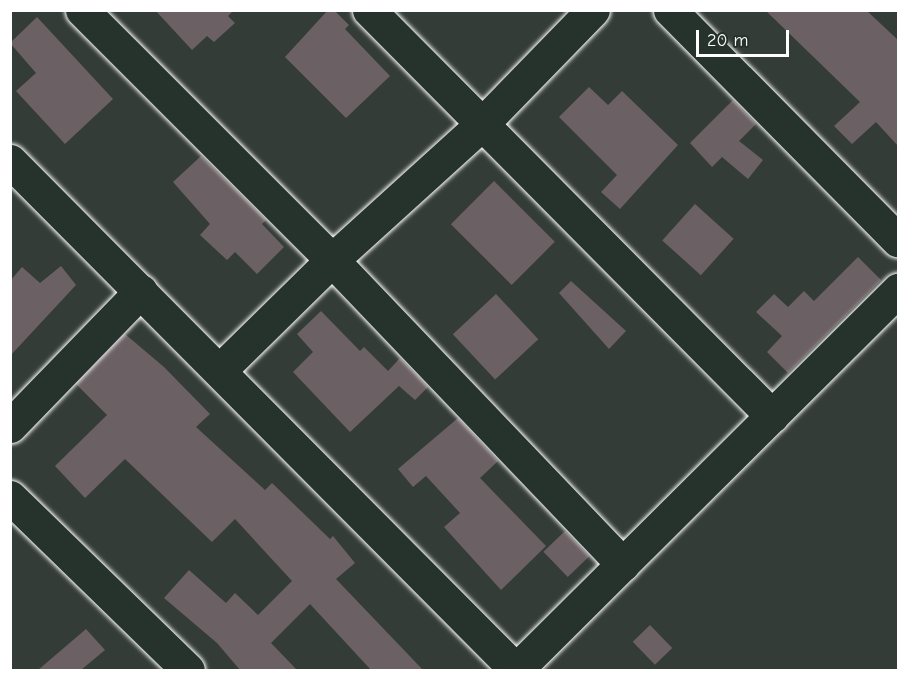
<!DOCTYPE html>
<html>
<head>
<meta charset="utf-8">
<style>
  body { margin:0 }
  #map { position:relative; width:909px; height:681px; overflow:hidden; background:#343c38; font-family:"Comic Neue",sans-serif }
  div>[style] { position:absolute }
  .building>* { inset:0; background:#6b6063; transform-origin:0 0 }
  .roads { filter:drop-shadow(0 0 2px #fff) drop-shadow(0 0 2px #fff) }
  .minor>* { height:33px; margin:-16.5px; padding:0 16.5px; transform-origin:16.5px; border-radius:16.5px; background:#26332d }
  span { translate:-50% -50%; white-space:nowrap; text-align:center; line-height:1.15; -webkit-text-stroke:4.5px #26332d; paint-order:stroke }
  .frame { position:absolute; inset:0; border:12px solid #fff; pointer-events:none }
  .scale { position:absolute; left:696px; top:30px; width:93px; height:27px; box-sizing:border-box; border:3px solid #fff; border-top:0; padding-left:8px; font-size:18px; line-height:21px; white-space:nowrap; color:#fff; -webkit-text-stroke:4px #26332d; paint-order:stroke }
</style>
</head>
<body>
<div id="map">
  <div class="building">
    <div style="clip-path:polygon(155px 10px,234px 10px,228px 16px,235px 23px,214px 42px,207px 36px,192px 50px)"></div>
    <div style="clip-path:polygon(328px 10px,334px 10px,349px 25px,345px 29px,390px 76px,346px 118px,285px 57px)"></div>
    <div style="clip-path:polygon(765px 10px,866px 10px,898px 40px,898px 146px,876px 122px,852px 144px,834px 126px,860px 102px)"></div>
    <div style="clip-path:polygon(37px 17px,113px 99px,65px 144px,16px 91px,36px 73px,10px 43px)"></div>
    <div style="clip-path:polygon(589px 87px,608px 105px,622px 91px,678px 145px,620px 209px,601px 192px,617px 175px,559px 117px)"></div>
    <div style="clip-path:polygon(733px 100px,756px 124px,739px 141px,763px 160px,748px 179px,722px 157px,712px 167px,690px 143px)"></div>
    <div style="clip-path:polygon(201px 156px,266px 220px,262px 224px,284px 247px,257px 274px,235px 252px,227px 260px,200px 235px,210px 224px,173px 182px)"></div>
    <div style="left:494px;top:181px;width:86px;height:61px;rotate:45deg"></div>
    <div style="left:695px;top:204px;width:52px;height:49px;rotate:42deg"></div>
    <div style="clip-path:polygon(858px 257px,881px 280px,788px 373px,767px 352px,782px 336px,756px 312px,774px 294px,788px 307px,804px 291px,814px 301px)"></div>
    <div style="clip-path:polygon(61px 266px,76px 285px,10px 356px,10px 281px,22px 267px,40px 283px)"></div>
    <div style="clip-path:polygon(571px 281px,626px 331px,609px 349px,559px 293px)"></div>
    <div style="left:496px;top:294px;width:62px;height:59px;rotate:47deg"></div>
    <div style="clip-path:polygon(321px 311px,360px 351px,364px 347px,388px 371px,400px 358px,428px 387px,415px 400px,399px 386px,350px 432px,293px 372px,313px 352px,297px 334px)"></div>
    <div style="clip-path:polygon(125px 334px,164px 367px,210px 414px,196px 427px,265px 490px,272px 483px,330px 539px,333px 536px,355px 563px,336px 579px,423px 670px,371px 670px,310px 604px,271px 643px,297px 670px,240px 670px,217px 643px,164px 598px,189px 570px,226px 603px,235px 593px,258px 615px,292px 581px,235px 519px,212px 542px,125px 459px,85px 498px,55px 466px,107px 415px,76px 384px)"></div>
    <div style="clip-path:polygon(458px 418px,498px 461px,480px 478px,546px 546px,501px 590px,444px 527px,460px 513px,426px 476px,413px 487px,398px 469px)"></div>
    <div style="left:565px;top:531px;width:35px;height:30px;rotate:46deg"></div>
    <div style="left:650px;top:625px;width:32px;height:24px;rotate:46deg"></div>
    <div style="clip-path:polygon(86px 629px,105px 650px,81px 670px,38px 670px)"></div>
  </div>
  <div class="roads">
    <div class="minor">
      <div style="left:82px;top:10px;width:354px;rotate:45deg"></div>
      <div style="left:332px;top:260px;width:421px;rotate:46.3deg"></div>
      <div style="left:369px;top:10px;width:572px;rotate:45.21deg"></div>
      <div style="left:670px;top:10px;width:324px;rotate:45.3deg"></div>
      <div style="left:10px;top:161px;width:718px;rotate:45.17deg"></div>
      <div style="left:220px;top:370px;width:157px;rotate:-44.5deg"></div>
      <div style="left:332px;top:260px;width:202px;rotate:-42.2deg"></div>
      <div style="left:482px;top:124px;width:159px;rotate:-45.8deg"></div>
      <div style="left:10px;top:426px;width:188px;rotate:-45.9deg"></div>
      <div style="left:10px;top:497px;width:248px;rotate:44.2deg"></div>
      <div style="left:516px;top:670px;width:539px;rotate:-44.85deg"></div>
    </div>
  </div>
  <div class="frame"></div>
  <div class="scale">20 m</div>
</div>
</body>
</html>
